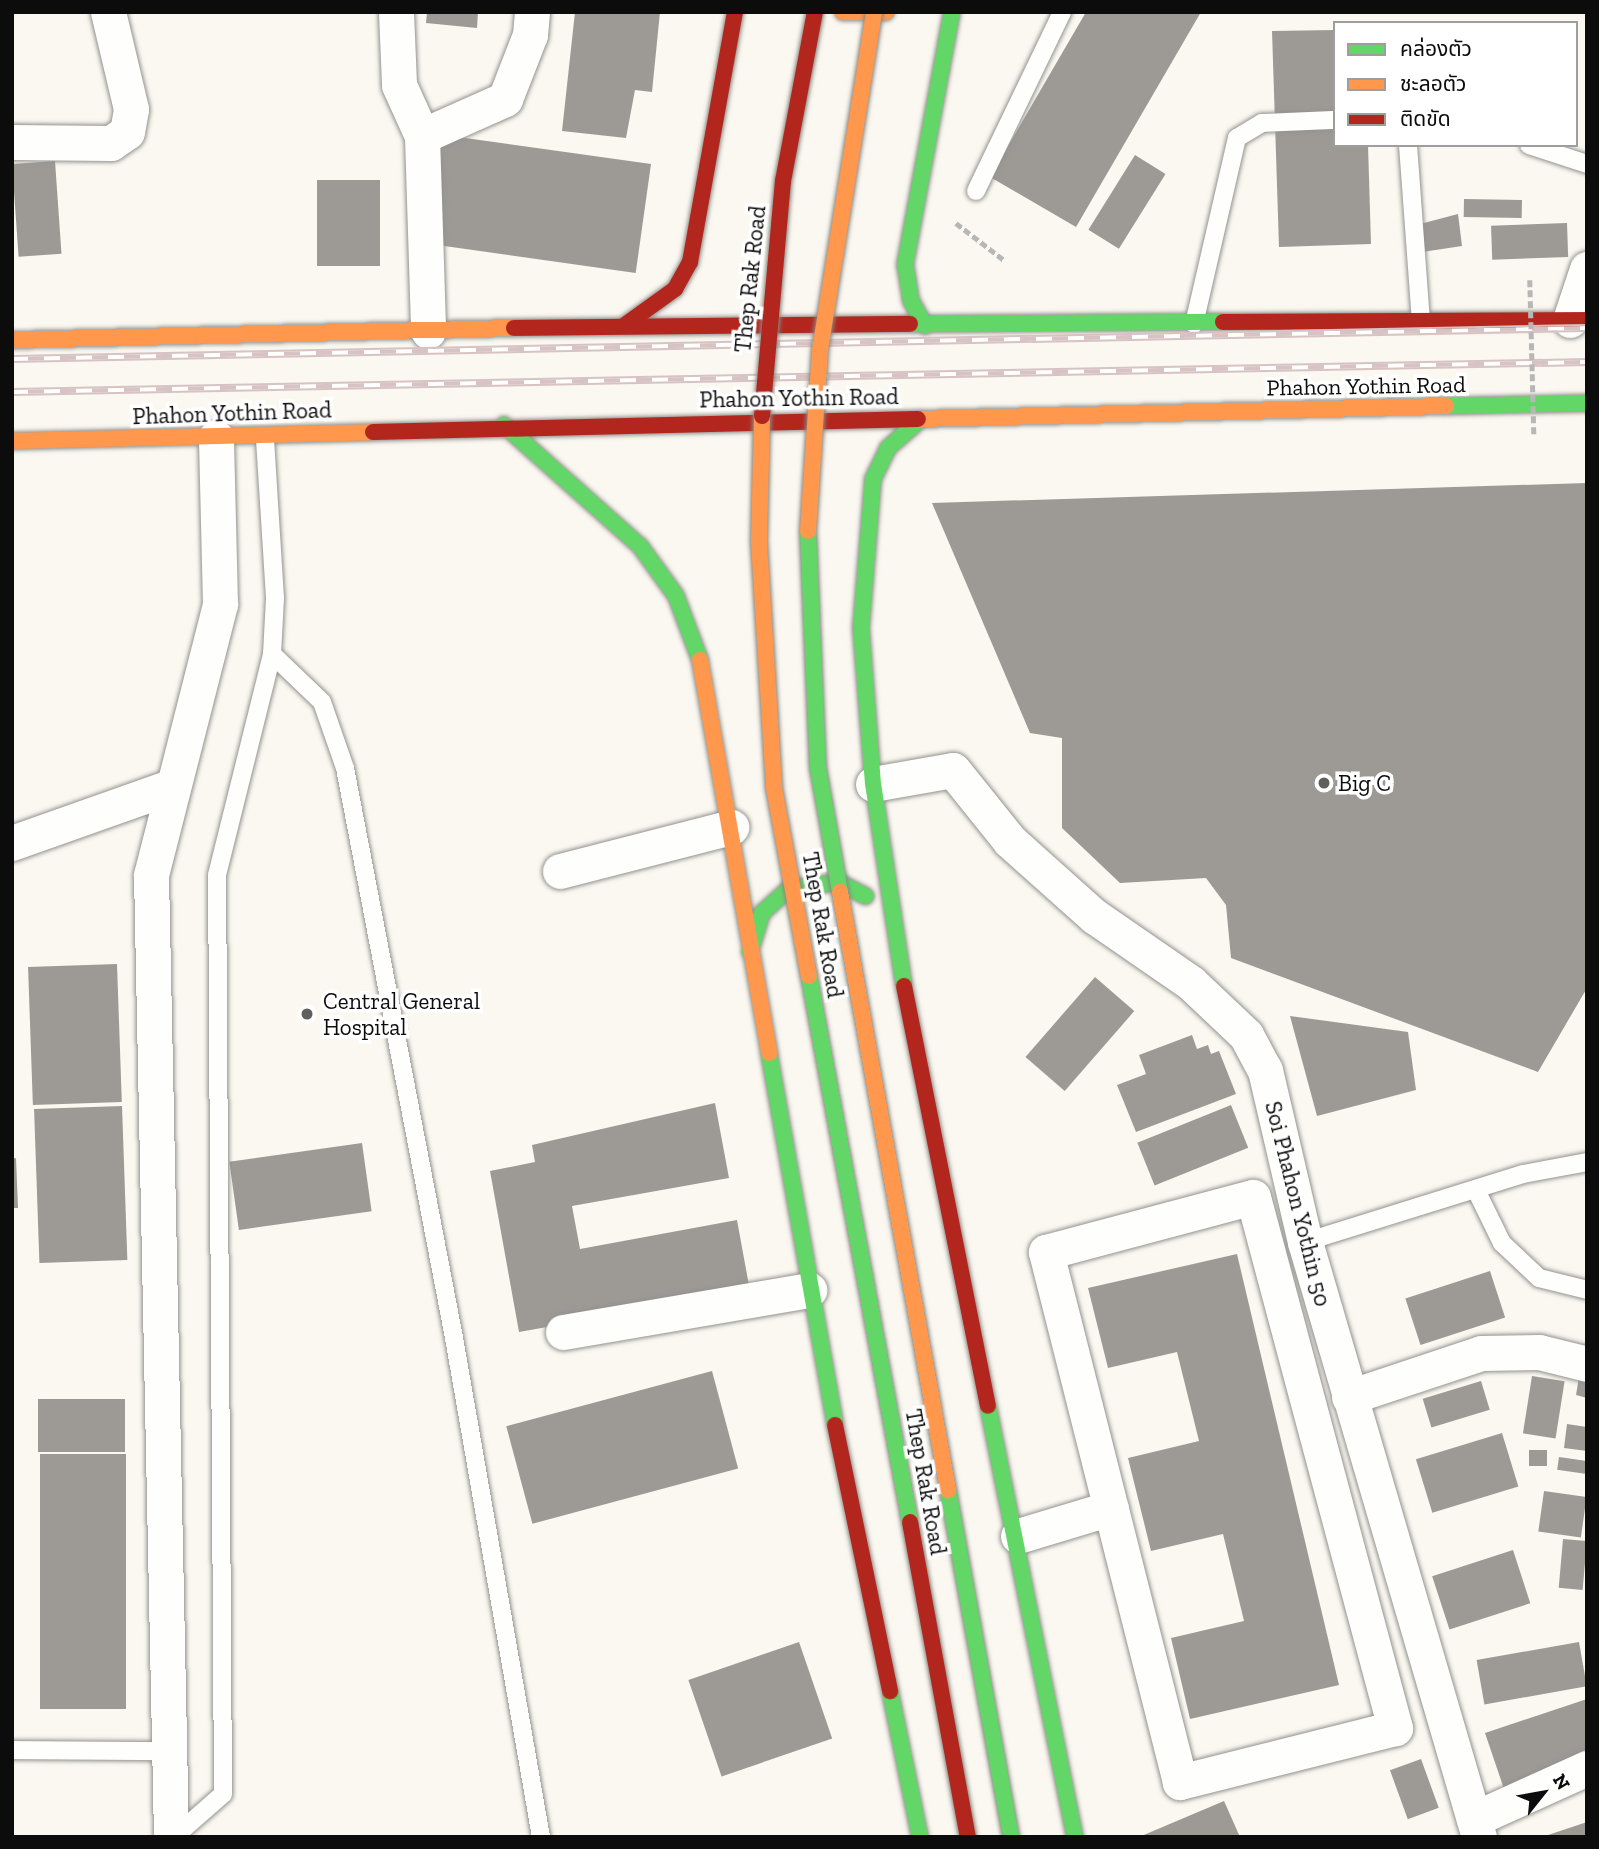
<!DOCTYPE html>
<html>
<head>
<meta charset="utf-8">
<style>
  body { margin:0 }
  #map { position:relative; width:1599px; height:1849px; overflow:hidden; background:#faf8f0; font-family:"Zilla Slab","Noto Sans Thai",serif }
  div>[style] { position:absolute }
  .building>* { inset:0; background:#9d9a96; transform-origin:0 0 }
  .path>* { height:4.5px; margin-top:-2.25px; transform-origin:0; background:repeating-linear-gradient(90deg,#b7b7b5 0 7px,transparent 0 10.5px) }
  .roads { filter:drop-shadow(0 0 2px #93928f) drop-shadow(0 0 2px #93928f) }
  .lane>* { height:18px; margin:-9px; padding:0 9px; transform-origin:9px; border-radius:9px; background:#fefefd }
  .street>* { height:35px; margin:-17.5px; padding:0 17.5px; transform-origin:17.5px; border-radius:17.5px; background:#fefefd }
  .fast>* { height:16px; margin:-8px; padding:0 8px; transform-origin:8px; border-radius:8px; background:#63d668 }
  .slow>* { height:16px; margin:-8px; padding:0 8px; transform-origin:8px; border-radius:8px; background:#ff974d }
  .jam>* { height:16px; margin:-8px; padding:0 8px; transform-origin:8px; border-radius:8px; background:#b3261e }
  .rail>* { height:8px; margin-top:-4px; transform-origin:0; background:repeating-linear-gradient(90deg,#fff 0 16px,#d7c3c3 0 32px); box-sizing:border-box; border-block:2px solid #d7c3c3 }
  .path-bridge>* { height:4.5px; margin-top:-2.25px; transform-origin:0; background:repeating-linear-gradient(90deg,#b7b7b5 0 7px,transparent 0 10.5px) }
  .bridges { filter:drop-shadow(0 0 2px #8a8985) drop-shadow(0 0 2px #8a8985) }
  .fast-bridge>* { height:16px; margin:-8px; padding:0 8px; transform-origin:8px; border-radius:8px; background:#63d668 }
  .slow-bridge>* { height:16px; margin:-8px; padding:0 8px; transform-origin:8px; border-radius:8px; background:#ff974d }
  .jam-bridge>* { height:16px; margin:-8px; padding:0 8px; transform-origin:8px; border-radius:8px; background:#b3261e }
  .dots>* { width:19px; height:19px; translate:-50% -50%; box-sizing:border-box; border:4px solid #fff; border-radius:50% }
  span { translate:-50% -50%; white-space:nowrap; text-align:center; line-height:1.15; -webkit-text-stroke:7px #fff; paint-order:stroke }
  .street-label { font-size:23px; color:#0c0c0c }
  .poi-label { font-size:23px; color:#0c0c0c }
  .left { translate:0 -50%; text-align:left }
  .frame { position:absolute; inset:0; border:14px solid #0c0c0c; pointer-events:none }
  .legend { position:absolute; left:1333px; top:21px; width:245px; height:126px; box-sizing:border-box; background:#fff; border:2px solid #9e9e9e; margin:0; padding:9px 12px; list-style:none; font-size:21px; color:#0c0c0c }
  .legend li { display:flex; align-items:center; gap:14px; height:35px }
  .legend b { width:35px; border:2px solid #9e9e9e }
  .north { position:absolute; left:1508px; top:1758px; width:70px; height:70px; -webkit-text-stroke:5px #fff; paint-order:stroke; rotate:59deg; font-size:19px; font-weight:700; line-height:28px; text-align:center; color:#0c0c0c }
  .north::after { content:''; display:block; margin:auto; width:24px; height:32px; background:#0c0c0c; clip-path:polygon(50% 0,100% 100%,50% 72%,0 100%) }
</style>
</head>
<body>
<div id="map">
  <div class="building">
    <div style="clip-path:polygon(427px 12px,478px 12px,477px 28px,426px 23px)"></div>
    <div style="clip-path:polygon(575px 12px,660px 12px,652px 92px,635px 90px,626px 138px,562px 131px)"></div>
    <div style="clip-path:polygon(1086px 12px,1201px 12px,1076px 227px,990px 177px)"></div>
    <div style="clip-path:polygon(1335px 30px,1335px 145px,1368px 145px,1371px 244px,1279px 247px,1272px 31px)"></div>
    <div style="left:1135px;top:155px;width:36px;height:88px;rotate:32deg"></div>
    <div style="left:55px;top:161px;width:93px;height:43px;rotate:86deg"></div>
    <div style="left:651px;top:164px;width:110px;height:211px;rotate:98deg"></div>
    <div style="left:317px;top:180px;width:63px;height:86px"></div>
    <div style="left:1464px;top:199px;width:58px;height:18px;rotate:1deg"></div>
    <div style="clip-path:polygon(1458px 214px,1462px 246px,1422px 252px,1420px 224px)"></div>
    <div style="left:1567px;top:223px;width:34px;height:76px;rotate:88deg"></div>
    <div style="clip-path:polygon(1587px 483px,1587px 988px,1538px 1072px,1231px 958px,1226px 905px,1206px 878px,1120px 883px,1062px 828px,1062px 738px,1030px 733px,932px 503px)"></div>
    <div style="left:117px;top:964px;width:138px;height:89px;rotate:88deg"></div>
    <div style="left:1095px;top:977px;width:52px;height:106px;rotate:41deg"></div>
    <div style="clip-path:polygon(1290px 1016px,1408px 1032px,1416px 1090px,1317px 1116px)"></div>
    <div style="clip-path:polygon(1192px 1035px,1197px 1049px,1208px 1045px,1211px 1054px,1219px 1051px,1236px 1094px,1136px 1132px,1117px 1085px,1146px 1074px,1139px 1055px)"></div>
    <div style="clip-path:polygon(715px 1103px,729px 1178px,572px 1206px,580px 1249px,737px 1220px,750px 1291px,519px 1332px,490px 1171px,535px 1162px,532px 1145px)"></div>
    <div style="left:1231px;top:1105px;width:46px;height:101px;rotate:68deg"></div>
    <div style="left:122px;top:1106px;width:154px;height:88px;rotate:88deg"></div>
    <div style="left:362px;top:1143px;width:69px;height:134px;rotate:82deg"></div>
    <div style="clip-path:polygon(16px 1158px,18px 1208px,12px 1208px,12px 1159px)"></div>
    <div style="clip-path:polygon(1237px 1254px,1339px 1685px,1190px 1719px,1171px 1638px,1244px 1621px,1223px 1534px,1151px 1551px,1128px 1458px,1199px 1441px,1177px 1352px,1108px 1368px,1088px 1288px)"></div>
    <div style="left:1490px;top:1271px;width:49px;height:89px;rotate:72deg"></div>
    <div style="left:712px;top:1371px;width:101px;height:213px;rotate:75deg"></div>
    <div style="left:1532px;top:1376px;width:33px;height:58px;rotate:9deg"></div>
    <div style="clip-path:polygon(1579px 1377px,1587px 1379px,1587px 1398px,1576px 1395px)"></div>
    <div style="left:1481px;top:1381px;width:30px;height:61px;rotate:73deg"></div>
    <div style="left:38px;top:1399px;width:87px;height:53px"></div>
    <div style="clip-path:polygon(1567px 1424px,1587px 1427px,1587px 1451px,1564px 1448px)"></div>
    <div style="left:1502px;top:1433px;width:56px;height:90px;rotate:73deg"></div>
    <div style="left:1529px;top:1450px;width:18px;height:16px"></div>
    <div style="left:126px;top:1454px;width:255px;height:86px;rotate:90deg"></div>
    <div style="left:1559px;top:1457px;width:28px;height:13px;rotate:8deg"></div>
    <div style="left:1544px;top:1491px;width:43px;height:41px;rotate:8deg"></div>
    <div style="left:1563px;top:1539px;width:24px;height:49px;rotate:5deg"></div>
    <div style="left:1513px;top:1550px;width:56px;height:85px;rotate:72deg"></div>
    <div style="left:799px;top:1642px;width:102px;height:117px;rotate:71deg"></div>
    <div style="left:1579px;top:1642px;width:45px;height:104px;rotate:80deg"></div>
    <div style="clip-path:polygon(1587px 1699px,1587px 1761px,1504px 1789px,1485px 1733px)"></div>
    <div style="left:1421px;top:1759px;width:52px;height:33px;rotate:70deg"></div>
    <div style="clip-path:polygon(1224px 1801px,1240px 1837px,1139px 1837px)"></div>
    <div style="clip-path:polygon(1587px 1822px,1587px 1837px,1548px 1837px,1548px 1835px)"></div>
  </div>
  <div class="path">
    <div style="left:956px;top:223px;width:61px;rotate:37.6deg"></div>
  </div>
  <div class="roads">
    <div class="lane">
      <div style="left:1408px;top:145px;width:177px;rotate:85.8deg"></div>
      <div style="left:1529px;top:145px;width:61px;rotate:18.1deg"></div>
      <div style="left:976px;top:191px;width:199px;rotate:-64.3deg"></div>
      <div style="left:1194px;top:324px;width:191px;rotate:-77deg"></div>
      <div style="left:1237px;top:138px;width:29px;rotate:-31deg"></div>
      <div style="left:1262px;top:123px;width:73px;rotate:-2.4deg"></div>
      <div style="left:272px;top:654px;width:69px;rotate:43.8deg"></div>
      <div style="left:322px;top:702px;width:70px;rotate:70.8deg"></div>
      <div style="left:345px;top:768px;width:580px;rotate:79.17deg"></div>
      <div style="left:454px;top:1338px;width:507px;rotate:80.11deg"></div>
      <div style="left:1477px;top:1192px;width:57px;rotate:63.9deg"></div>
      <div style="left:1502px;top:1243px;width:51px;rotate:43.4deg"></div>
      <div style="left:1539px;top:1278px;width:49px;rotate:14deg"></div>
      <div style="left:1305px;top:1242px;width:228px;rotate:-17.3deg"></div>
      <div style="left:1523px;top:1174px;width:65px;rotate:-10.6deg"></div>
      <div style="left:12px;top:1750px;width:154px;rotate:0.4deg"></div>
      <div style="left:174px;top:1837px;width:65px;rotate:-41.3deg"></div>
      <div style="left:223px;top:1794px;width:919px;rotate:-90.37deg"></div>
      <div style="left:217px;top:875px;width:228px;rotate:-76deg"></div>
      <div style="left:272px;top:654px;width:56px;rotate:-86.9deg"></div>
      <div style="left:275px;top:598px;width:161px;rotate:-93.6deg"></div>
    </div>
    <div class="street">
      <div style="left:396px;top:12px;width:73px;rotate:87.6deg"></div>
      <div style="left:399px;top:85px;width:56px;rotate:65.7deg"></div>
      <div style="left:422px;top:136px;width:195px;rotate:88.2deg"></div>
      <div style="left:422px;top:136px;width:91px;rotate:-24deg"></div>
      <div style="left:505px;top:99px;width:69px;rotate:-68.7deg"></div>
      <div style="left:530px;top:35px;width:23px;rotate:-85deg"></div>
      <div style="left:12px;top:142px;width:99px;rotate:0.6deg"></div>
      <div style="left:111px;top:143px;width:19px;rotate:-35deg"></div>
      <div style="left:127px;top:132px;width:23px;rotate:-80deg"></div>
      <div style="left:131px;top:109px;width:100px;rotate:-103.3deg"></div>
      <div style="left:1570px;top:320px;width:54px;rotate:-71.6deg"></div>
      <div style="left:873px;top:784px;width:81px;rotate:-9.9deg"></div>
      <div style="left:953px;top:770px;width:91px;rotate:51.2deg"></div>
      <div style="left:1010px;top:841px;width:113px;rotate:41.8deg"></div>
      <div style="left:1094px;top:916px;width:118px;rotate:34.6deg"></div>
      <div style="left:1191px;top:983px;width:76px;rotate:43.4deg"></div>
      <div style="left:1246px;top:1035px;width:40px;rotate:62deg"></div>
      <div style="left:1265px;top:1070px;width:177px;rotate:76.9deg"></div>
      <div style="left:1305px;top:1242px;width:620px;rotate:73.7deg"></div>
      <div style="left:12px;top:843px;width:168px;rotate:-19.5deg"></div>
      <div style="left:560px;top:871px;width:177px;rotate:-14.4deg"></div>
      <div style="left:1253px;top:1197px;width:550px;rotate:75.03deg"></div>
      <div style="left:1395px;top:1728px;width:222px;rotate:165.9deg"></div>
      <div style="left:1180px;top:1782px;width:547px;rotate:-104.19deg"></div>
      <div style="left:1046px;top:1252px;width:214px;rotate:-14.9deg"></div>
      <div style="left:563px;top:1332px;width:250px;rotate:-9.7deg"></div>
      <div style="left:1349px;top:1397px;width:139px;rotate:-18.4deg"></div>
      <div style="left:1481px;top:1353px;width:58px;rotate:-1deg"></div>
      <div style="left:1539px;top:1352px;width:49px;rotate:14deg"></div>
      <div style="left:1018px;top:1536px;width:97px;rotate:-16.8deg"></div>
      <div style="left:1474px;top:1819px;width:124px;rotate:-24.3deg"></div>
      <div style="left:171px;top:1837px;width:962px;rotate:-91.19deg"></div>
      <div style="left:151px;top:875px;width:280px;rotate:-75.7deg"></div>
      <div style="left:220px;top:604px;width:167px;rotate:-91.4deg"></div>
    </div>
    <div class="fast">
      <div style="left:910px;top:324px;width:313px;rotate:-0.4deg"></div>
      <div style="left:925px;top:326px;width:29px;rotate:-119deg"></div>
      <div style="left:911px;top:301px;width:36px;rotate:-99deg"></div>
      <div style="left:905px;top:265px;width:257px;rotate:-79.5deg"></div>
      <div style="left:1446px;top:406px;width:141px;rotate:-1.2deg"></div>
      <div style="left:504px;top:425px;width:182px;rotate:41.7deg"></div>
      <div style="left:640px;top:546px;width:62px;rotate:54.2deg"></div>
      <div style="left:676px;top:596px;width:68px;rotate:69.4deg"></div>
      <div style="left:750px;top:952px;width:41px;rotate:-72.9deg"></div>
      <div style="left:762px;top:913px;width:36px;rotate:-42deg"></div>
      <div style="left:789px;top:889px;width:49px;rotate:-8.1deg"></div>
      <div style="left:838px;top:882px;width:31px;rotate:27deg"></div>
      <div style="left:904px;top:986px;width:204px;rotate:-98.7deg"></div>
      <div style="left:873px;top:784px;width:156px;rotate:-94.4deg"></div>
      <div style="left:861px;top:628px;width:149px;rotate:-85.4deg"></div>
      <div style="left:873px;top:479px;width:34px;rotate:-64deg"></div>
      <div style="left:888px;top:448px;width:44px;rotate:-41.3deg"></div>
      <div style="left:769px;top:1053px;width:378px;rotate:79.9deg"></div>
      <div style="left:988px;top:1406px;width:440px;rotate:78.6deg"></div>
      <div style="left:890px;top:1691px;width:149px;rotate:78.4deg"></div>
    </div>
    <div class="slow">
      <div style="left:843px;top:12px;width:43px"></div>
      <div style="left:12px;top:340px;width:502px;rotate:-1.37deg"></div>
      <div style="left:918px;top:419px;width:528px;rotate:-1.41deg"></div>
      <div style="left:12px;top:441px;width:361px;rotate:-1.4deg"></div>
      <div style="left:700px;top:660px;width:399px;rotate:80deg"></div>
    </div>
    <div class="jam">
      <div style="left:1223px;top:322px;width:364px;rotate:-0.3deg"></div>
      <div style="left:625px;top:325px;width:62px;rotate:-35.8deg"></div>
      <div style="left:675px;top:289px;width:31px;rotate:-61deg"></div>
      <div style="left:690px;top:262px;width:254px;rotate:-79.8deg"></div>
      <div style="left:514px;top:328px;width:396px;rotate:-0.6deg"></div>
      <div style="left:373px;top:432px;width:545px;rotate:-1.37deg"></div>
      <div style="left:904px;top:986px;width:428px;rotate:78.7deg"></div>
      <div style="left:835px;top:1425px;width:272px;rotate:78.3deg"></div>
    </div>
  </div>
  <div class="rail">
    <div style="left:12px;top:359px;width:1575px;rotate:-1.13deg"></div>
    <div style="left:12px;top:392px;width:1575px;rotate:-1.09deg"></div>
  </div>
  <div class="path-bridge">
    <div style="left:1530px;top:280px;width:154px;rotate:88.5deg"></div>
  </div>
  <div class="bridges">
    <div class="fast-bridge">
      <div style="left:808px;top:531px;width:237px;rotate:87.6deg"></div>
      <div style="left:818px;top:768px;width:126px;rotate:79.9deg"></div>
      <div style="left:809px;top:976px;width:555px;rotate:79.52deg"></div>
      <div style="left:948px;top:1490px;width:353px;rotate:79.7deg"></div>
    </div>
    <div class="slow-bridge">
      <div style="left:762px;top:416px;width:126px;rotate:91.4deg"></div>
      <div style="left:759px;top:542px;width:246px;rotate:86.5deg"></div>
      <div style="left:774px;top:788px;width:191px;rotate:79.5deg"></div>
      <div style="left:808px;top:531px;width:181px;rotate:-86.2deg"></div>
      <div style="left:820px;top:350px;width:342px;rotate:-80.9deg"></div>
      <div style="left:840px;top:892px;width:608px;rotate:79.76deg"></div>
    </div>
    <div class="jam-bridge">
      <div style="left:762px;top:416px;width:236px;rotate:-84.9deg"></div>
      <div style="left:783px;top:181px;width:172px;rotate:-79.3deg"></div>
      <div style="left:910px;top:1522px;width:320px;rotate:79.6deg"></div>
    </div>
  </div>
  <div class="dots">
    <div style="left:1324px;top:783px;background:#5f5f5c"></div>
    <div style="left:307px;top:1014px;background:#5f5f5c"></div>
  </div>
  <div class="street-label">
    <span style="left:750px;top:279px;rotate:-84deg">Thep Rak Road</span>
    <span style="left:1366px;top:386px;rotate:-1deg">Phahon Yothin Road</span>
    <span style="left:799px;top:398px;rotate:-1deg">Phahon Yothin Road</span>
    <span style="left:232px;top:413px;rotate:-2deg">Phahon Yothin Road</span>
    <span style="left:823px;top:925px;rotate:80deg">Thep Rak Road</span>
    <span style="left:1298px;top:1204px;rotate:76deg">Soi Phahon Yothin 50</span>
    <span style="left:926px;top:1482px;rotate:80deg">Thep Rak Road</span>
  </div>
  <div class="poi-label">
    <span class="left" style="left:1338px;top:783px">Big C</span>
    <span class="left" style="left:323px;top:1014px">Central General<br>Hospital</span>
  </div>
  <div class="frame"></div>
  <ul class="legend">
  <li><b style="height:9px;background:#63d668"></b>คล่องตัว</li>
  <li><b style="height:9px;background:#ff974d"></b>ชะลอตัว</li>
  <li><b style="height:9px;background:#b3261e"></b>ติดขัด</li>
  </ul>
  <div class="north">N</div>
</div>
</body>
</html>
